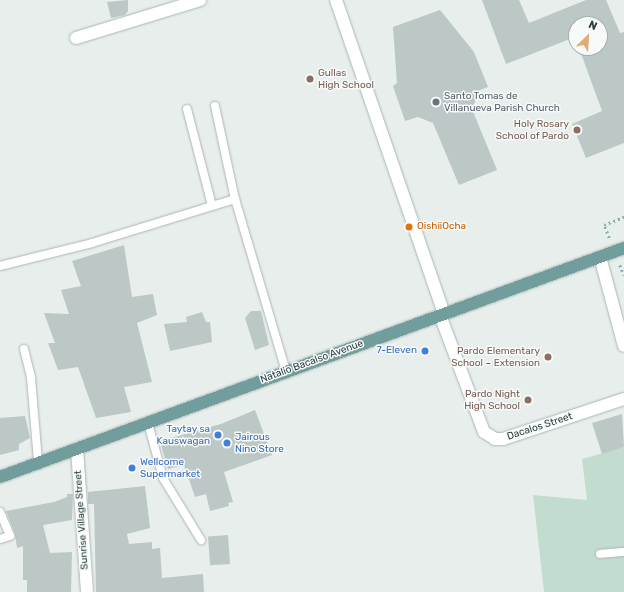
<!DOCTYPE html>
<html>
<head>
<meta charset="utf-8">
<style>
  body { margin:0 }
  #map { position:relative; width:624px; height:592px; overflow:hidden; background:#e7eeec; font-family:Rubik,sans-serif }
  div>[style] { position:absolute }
  .green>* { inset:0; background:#c3dcd0 }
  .building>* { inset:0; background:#bcc8c6; transform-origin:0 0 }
  .path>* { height:2.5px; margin-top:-1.25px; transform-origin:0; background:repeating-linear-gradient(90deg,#8badac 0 2px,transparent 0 5px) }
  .roads { filter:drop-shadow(0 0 1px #aab6b4) drop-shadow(0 0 1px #aab6b4) }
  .service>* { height:8px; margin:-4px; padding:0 4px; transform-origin:4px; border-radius:4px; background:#fff }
  .minor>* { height:12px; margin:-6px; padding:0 6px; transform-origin:6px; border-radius:6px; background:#fff }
  .tertiary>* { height:12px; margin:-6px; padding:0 6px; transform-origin:6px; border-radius:6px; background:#fff }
  .primary>* { height:12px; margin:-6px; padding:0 6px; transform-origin:6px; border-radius:6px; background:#719d9d }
  .dots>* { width:11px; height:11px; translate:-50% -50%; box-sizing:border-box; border:2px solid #f7faf9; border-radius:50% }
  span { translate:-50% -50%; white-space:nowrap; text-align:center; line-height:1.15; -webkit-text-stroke:3px #f7faf9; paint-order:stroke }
  .education-label { font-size:10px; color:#785e54 }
  .left { translate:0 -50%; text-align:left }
  .right { translate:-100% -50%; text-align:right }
  .worship-label { font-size:10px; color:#5b616d }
  .food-label { font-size:10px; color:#c56008 }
  .shop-label { font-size:10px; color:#366cbe }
  .street-label { font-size:10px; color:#273e3e }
  .north { position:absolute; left:568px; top:16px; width:40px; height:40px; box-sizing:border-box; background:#f7faf9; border:1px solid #a4afae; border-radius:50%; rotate:25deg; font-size:11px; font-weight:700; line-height:16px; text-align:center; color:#273e3e }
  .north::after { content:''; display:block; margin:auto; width:14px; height:18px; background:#e1ab71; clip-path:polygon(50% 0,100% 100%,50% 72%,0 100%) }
</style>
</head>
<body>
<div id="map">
  <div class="green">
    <div style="clip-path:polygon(624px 447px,624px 592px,544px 592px,533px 495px,587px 500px,582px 459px)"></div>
  </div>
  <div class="building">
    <div style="clip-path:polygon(128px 0,128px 11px,125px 15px,111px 18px,107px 2px)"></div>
    <div style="clip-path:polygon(482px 0,519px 0,529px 23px,586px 0,606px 0,620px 33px,624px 32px,624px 143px,586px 158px,572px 124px,602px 111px,579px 48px,600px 48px,600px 24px,576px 24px,576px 40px,575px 37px,506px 64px)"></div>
    <div style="clip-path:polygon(440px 10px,474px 52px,488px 87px,480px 90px,472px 109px,497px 170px,459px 185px,433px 123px,418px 117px,405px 121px,393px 86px,397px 83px,393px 27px)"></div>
    <div style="clip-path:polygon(124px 245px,132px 297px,153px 294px,157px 315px,137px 323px,152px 382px,124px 387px,131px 412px,96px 418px,78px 367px,58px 370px,48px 343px,55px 343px,44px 313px,69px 314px,61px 290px,81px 286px,72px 261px)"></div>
    <div style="clip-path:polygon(251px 311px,261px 311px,269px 345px,255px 350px,245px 318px)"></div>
    <div style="clip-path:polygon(202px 312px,206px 322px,210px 322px,212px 342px,170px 351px,164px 324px,187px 322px,186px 317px)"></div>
    <div style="clip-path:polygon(255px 410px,272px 455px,224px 472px,233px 502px,228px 503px,229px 506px,210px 511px,206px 494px,195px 497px,184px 465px,168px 469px,160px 441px,221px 424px)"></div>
    <div style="clip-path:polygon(622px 414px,624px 447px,602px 454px,592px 423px)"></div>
    <div style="clip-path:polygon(25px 416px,30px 438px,19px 444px,19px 450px,0 455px,0 418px)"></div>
    <div style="clip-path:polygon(145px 486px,150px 528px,127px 534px,129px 544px,152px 542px,152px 549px,160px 548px,162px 578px,203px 574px,204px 592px,96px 592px,94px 504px,88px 504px,88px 492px)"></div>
    <div style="clip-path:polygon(67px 494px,73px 494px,72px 520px,43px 525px,50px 553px,72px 552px,71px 592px,27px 592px,27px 580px,23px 580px,23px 546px,17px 548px,15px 534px,6px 511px,54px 502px,67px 497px)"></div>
    <div style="left:228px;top:535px;width:29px;height:20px;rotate:86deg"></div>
  </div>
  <div class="path">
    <div style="left:609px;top:238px;width:14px;rotate:-111deg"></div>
    <div style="left:604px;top:225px;width:22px;rotate:-22deg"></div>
    <div style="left:620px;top:265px;width:11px;rotate:68deg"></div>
  </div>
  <div class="roads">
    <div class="service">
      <div style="left:215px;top:106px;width:95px;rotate:77.9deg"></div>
      <div style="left:235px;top:199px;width:179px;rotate:73.5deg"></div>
      <div style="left:187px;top:109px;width:100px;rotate:75.5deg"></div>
      <div style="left:0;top:266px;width:95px;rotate:-14deg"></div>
      <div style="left:92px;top:243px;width:150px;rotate:-17.1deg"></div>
      <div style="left:24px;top:349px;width:30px;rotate:76deg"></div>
      <div style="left:31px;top:378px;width:84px;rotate:85.2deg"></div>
      <div style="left:148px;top:423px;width:57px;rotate:74.7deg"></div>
      <div style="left:163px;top:478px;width:73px;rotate:58.5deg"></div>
      <div style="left:0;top:512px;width:26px;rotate:67deg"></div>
      <div style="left:10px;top:536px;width:10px;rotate:163deg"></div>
      <div style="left:600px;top:554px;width:24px;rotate:-5deg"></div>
    </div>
    <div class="minor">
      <div style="left:336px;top:0;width:332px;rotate:71deg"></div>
      <div style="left:76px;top:38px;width:130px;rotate:-17deg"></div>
      <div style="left:440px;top:315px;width:125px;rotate:69.4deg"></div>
      <div style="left:484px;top:432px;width:13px;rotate:32deg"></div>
      <div style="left:495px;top:439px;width:8px"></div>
      <div style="left:503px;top:439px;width:127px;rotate:-18.3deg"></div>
      <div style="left:77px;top:449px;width:143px;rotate:86deg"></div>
    </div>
    <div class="tertiary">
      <div style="left:600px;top:257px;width:92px;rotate:74.9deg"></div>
    </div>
    <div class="primary">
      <div style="left:0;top:477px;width:665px;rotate:-20.15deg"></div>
    </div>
  </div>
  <div class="dots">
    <div style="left:310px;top:79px;background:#8d6e63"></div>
    <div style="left:436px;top:102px;background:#6b7280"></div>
    <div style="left:577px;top:130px;background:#8d6e63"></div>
    <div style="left:409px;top:227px;background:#e8710a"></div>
    <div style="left:425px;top:351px;background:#3f7fe0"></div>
    <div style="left:548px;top:357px;background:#8d6e63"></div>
    <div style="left:528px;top:400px;background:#8d6e63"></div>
    <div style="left:218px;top:435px;background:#3f7fe0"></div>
    <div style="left:227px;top:443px;background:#3f7fe0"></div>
    <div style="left:132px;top:468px;background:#3f7fe0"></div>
  </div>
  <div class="education-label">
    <span class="left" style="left:318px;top:79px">Gullas<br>High School</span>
    <span class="right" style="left:569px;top:130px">Holy Rosary<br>School of Pardo</span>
    <span class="right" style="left:540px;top:357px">Pardo Elementary<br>School – Extension</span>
    <span class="right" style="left:520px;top:400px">Pardo Night<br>High School</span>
  </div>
  <div class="worship-label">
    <span class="left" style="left:444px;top:102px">Santo Tomas de<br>Villanueva Parish Church</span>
  </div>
  <div class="food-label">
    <span class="left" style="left:417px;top:227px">OishiiOcha</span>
  </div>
  <div class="shop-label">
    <span class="right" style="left:417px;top:351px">7-Eleven</span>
    <span class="right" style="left:210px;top:435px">Taytay sa<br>Kauswagan</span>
    <span class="left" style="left:235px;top:443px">Jairous<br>Nino Store</span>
    <span class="left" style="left:140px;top:468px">Wellcome<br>Supermarket</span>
  </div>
  <div class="street-label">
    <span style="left:312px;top:362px;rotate:-20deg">Natalio Bacalso Avenue</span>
    <span style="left:540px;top:427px;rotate:-18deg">Dacalos Street</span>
    <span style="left:82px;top:520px;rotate:-94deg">Sunrise Village Street</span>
  </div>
  <div class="north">N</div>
</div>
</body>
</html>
